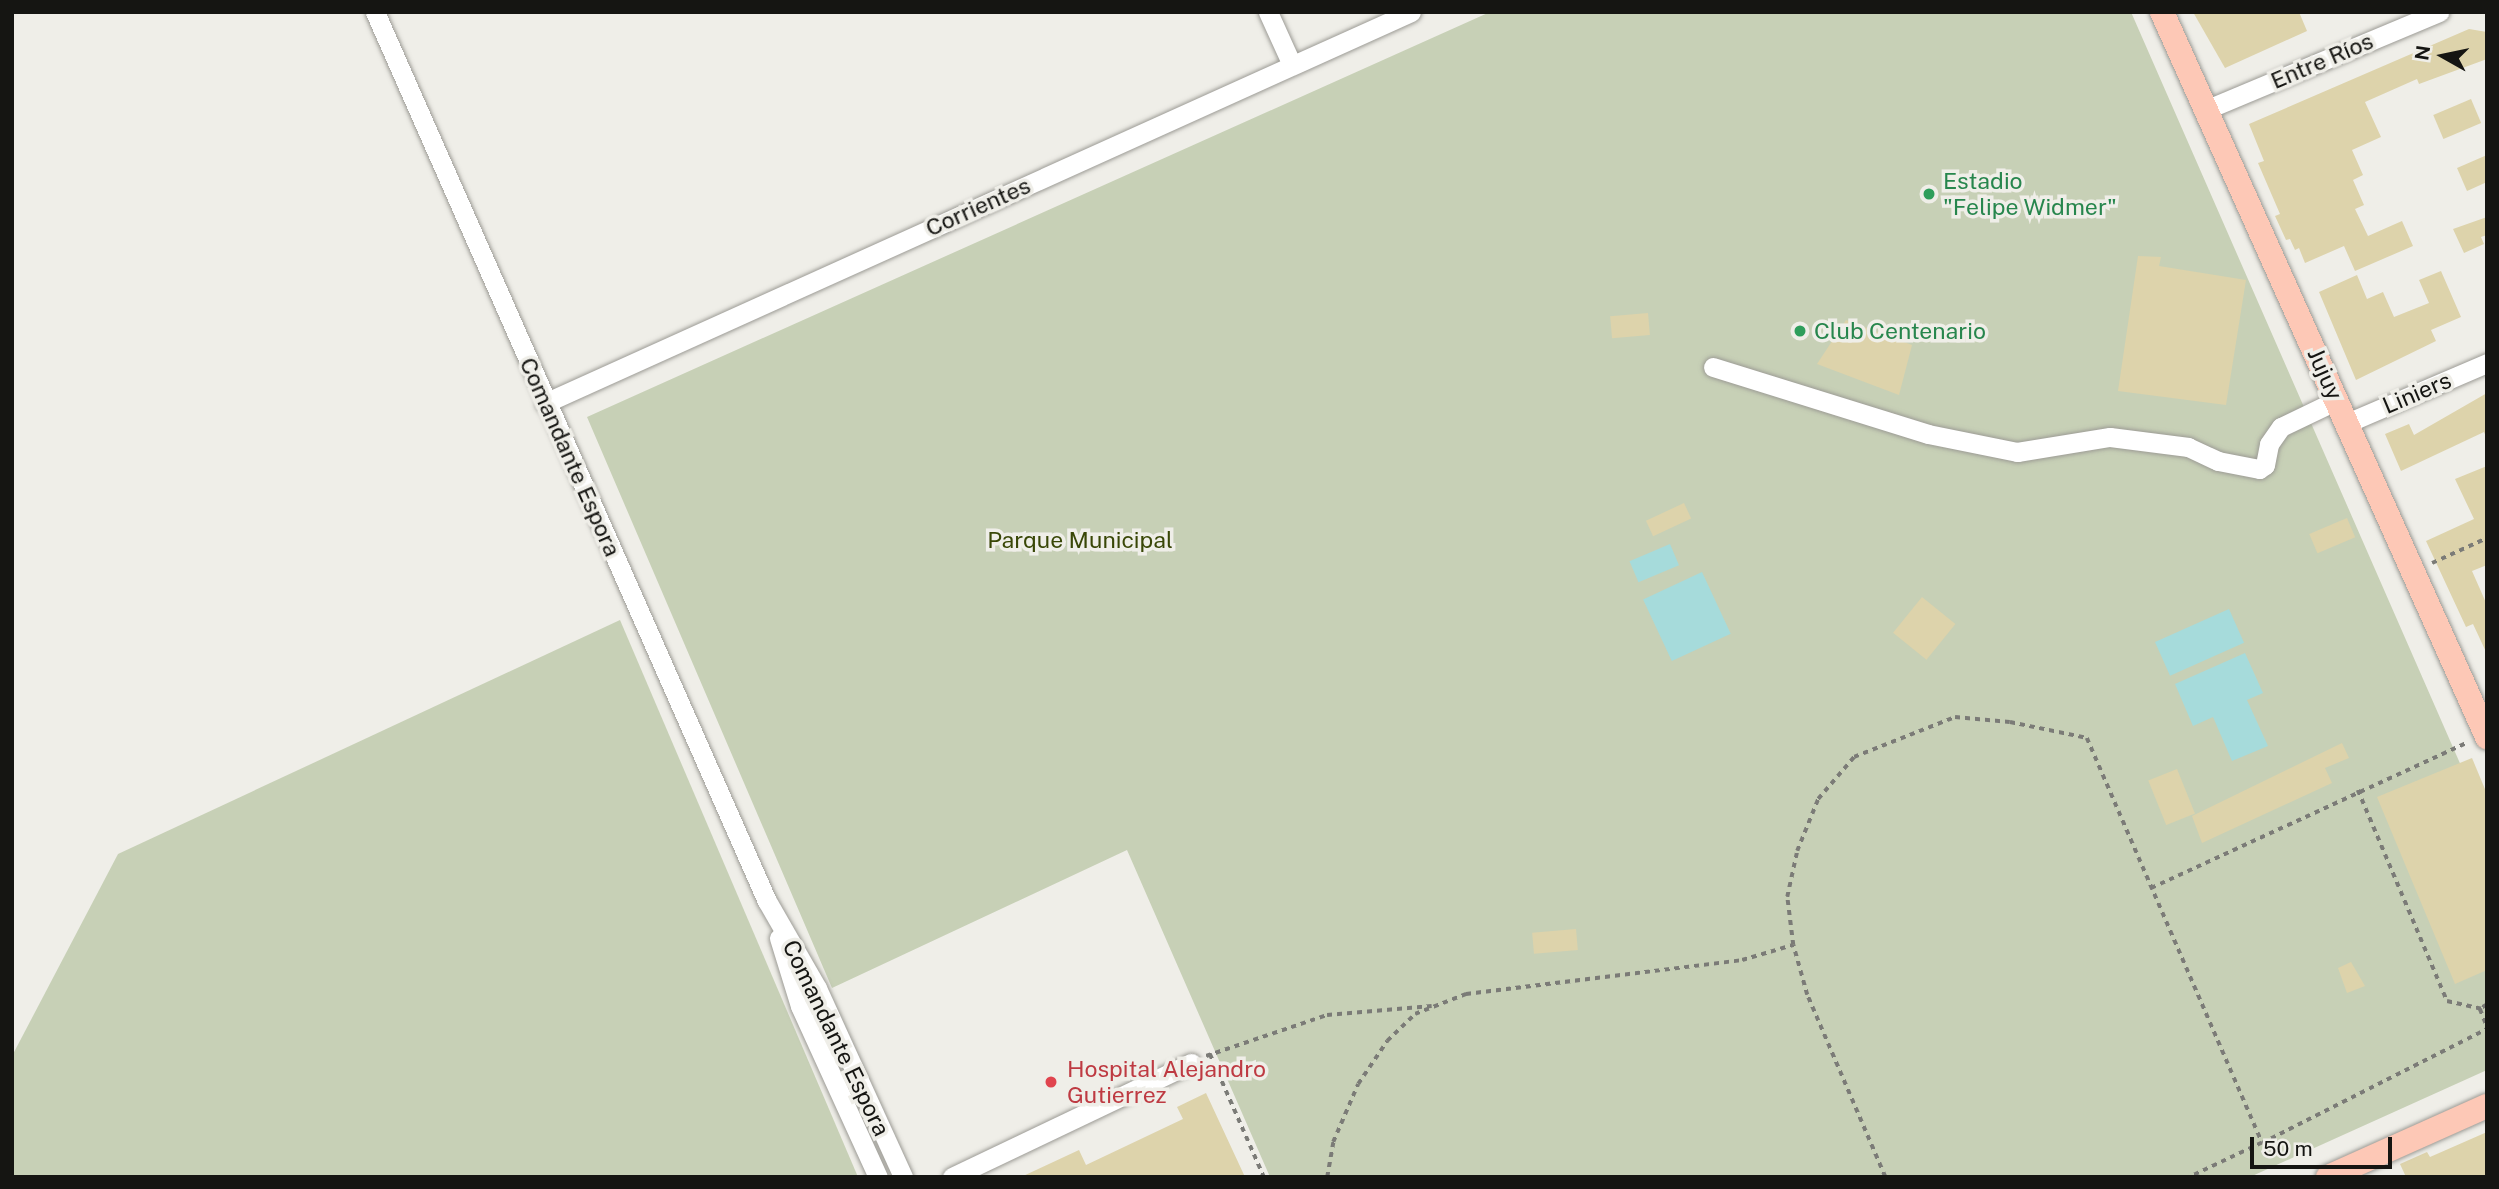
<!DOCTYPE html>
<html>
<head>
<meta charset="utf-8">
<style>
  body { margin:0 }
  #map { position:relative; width:2499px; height:1189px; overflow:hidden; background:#efeee8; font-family:"Public Sans",sans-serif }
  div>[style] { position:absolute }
  .green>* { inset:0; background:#c7d0b6 }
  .water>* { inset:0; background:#a6dbdb; transform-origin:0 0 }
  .building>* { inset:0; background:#ddd3ab; transform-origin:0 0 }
  .path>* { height:3.5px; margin-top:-1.75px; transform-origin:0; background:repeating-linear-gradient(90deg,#7b7b77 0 5px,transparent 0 10px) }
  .roads { filter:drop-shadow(0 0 2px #9c9b95) drop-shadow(0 0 2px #9c9b95) }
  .minor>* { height:19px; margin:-9.5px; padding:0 9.5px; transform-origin:9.5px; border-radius:9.5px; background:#fff }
  .major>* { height:24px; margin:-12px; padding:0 12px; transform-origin:12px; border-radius:12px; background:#fdc8b6 }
  .dots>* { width:19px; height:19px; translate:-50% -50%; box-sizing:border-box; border:4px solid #efeee8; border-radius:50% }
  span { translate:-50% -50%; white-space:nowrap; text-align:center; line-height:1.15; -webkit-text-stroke:7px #efeee8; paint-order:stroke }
  .street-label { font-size:23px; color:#151512 }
  .leisure-label { font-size:23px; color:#27864d }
  .left { translate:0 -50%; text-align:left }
  .park-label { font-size:23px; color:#394707 }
  .health-label { font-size:23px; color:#be3a42 }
  .frame { position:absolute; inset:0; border:14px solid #151512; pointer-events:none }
  .north { position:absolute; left:2408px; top:21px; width:70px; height:70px; -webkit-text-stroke:5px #efeee8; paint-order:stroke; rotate:279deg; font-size:19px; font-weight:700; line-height:28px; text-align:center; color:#151512 }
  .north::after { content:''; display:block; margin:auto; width:24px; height:32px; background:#151512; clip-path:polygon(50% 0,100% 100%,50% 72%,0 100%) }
  .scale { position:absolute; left:2250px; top:1137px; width:142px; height:32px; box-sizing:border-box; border:4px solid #151512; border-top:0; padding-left:9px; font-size:21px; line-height:24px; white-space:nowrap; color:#151512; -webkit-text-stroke:5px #efeee8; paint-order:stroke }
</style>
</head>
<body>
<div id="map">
  <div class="green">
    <div style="clip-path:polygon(1490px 12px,2131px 12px,2487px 825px,2487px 1070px,2250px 1177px,1270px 1177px,1127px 850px,832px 988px,587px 417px)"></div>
    <div style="clip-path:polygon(620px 620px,858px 1177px,12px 1177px,12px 1056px,118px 854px)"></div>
  </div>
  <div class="water">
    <div style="left:1670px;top:544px;width:23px;height:44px;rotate:67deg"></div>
    <div style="left:1702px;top:572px;width:68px;height:65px;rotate:65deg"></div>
    <div style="left:2229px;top:609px;width:37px;height:81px;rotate:66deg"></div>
    <div style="clip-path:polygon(2245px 653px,2263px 693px,2247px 700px,2268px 746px,2232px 761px,2213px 717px,2193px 726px,2175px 684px)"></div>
  </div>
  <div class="building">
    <div style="clip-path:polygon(2193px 12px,2299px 12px,2307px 31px,2225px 68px)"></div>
    <div style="clip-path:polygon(2469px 29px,2487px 32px,2487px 59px,2419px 84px,2417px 79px,2365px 102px,2381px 137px,2352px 150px,2363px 175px,2353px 180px,2364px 205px,2355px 209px,2368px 236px,2402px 221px,2413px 246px,2355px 271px,2344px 246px,2305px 263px,2299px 248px,2295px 250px,2290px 239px,2286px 240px,2275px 216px,2280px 214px,2258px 163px,2264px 161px,2249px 124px)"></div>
    <div style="left:2471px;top:99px;width:26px;height:41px;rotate:67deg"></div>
    <div style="clip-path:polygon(2487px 155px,2487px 182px,2467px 191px,2457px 168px)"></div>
    <div style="clip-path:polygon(2487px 217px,2487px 235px,2481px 237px,2484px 244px,2464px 253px,2453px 229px)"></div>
    <div style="clip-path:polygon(2138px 256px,2161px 257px,2159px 266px,2246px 280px,2226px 405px,2118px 391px)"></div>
    <div style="clip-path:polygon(2441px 271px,2461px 317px,2431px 330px,2436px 341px,2356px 380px,2319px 292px,2357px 275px,2367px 299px,2383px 292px,2394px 317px,2429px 303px,2419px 280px)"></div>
    <div style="left:1648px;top:313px;width:22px;height:38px;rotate:85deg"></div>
    <div style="clip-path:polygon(1846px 320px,1912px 345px,1899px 395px,1817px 364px)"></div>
    <div style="clip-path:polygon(2487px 393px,2487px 439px,2484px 432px,2401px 471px,2385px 434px,2409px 424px,2414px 435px)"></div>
    <div style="clip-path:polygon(2487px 466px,2487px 565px,2472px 571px,2487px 605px,2487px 654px,2473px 624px,2466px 627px,2426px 541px,2474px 519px,2455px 479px)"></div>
    <div style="left:1684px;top:503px;width:17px;height:42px;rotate:65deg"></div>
    <div style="left:2347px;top:518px;width:21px;height:41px;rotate:67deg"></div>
    <div style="left:1922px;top:597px;width:43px;height:46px;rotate:39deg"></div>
    <div style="clip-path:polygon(2342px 743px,2349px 758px,2325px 768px,2332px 783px,2202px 843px,2192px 816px)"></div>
    <div style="clip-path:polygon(2472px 758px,2487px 794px,2487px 970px,2455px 984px,2377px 797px)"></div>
    <div style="left:2177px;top:769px;width:48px;height:31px;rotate:68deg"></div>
    <div style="left:1576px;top:929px;width:21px;height:44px;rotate:85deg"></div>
    <div style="clip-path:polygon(2351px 962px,2365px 986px,2347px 993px,2338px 968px)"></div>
    <div style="clip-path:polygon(1206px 1093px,1245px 1177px,1021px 1177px,1079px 1150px,1086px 1165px,1183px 1119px,1177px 1107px)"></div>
    <div style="clip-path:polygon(2487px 1132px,2487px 1177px,2406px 1177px,2400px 1164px,2427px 1152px,2430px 1157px)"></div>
  </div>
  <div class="path">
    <div style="left:2432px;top:563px;width:60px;rotate:-24.4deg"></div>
    <div style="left:2358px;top:790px;width:229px;rotate:67.1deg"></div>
    <div style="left:2447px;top:1001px;width:41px;rotate:12.7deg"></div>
    <div style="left:2151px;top:888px;width:349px;rotate:-24.7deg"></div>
    <div style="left:2487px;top:1005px;width:8px;rotate:150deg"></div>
    <div style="left:2480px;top:1009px;width:18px;rotate:68deg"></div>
    <div style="left:1210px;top:1054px;width:134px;rotate:66.3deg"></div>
    <div style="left:1206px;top:1056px;width:128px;rotate:-18.7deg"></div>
    <div style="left:1327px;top:1015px;width:105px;rotate:-4.9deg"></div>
    <div style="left:2262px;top:1143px;width:252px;rotate:-26.9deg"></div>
    <div style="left:1327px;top:1177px;width:36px;rotate:-80deg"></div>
    <div style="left:1333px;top:1142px;width:63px;rotate:-66.7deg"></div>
    <div style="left:1358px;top:1084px;width:52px;rotate:-56deg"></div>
    <div style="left:1387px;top:1041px;width:39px;rotate:-44deg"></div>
    <div style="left:1415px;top:1014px;width:55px;rotate:-21.4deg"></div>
    <div style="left:1466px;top:994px;width:278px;rotate:-7deg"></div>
    <div style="left:1742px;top:960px;width:53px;rotate:-16.4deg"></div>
    <div style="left:1885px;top:1177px;width:198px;rotate:-113.2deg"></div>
    <div style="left:1807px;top:995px;width:52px;rotate:-105.6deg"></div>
    <div style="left:1793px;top:945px;width:48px;rotate:-97.1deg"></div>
    <div style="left:1787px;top:897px;width:47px;rotate:-77.7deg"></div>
    <div style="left:1797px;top:851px;width:56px;rotate:-68deg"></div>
    <div style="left:1818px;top:799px;width:55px;rotate:-49.4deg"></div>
    <div style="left:1854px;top:757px;width:109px;rotate:-21.6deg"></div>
    <div style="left:1955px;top:717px;width:55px;rotate:5.2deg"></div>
    <div style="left:2010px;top:722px;width:79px;rotate:11.7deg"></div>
    <div style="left:2087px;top:738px;width:441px;rotate:66.6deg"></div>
    <div style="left:2262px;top:1143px;width:80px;rotate:154.7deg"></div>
  </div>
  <div class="roads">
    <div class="minor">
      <div style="left:375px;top:12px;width:972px;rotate:66.21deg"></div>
      <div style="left:767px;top:901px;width:100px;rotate:60.1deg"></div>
      <div style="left:817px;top:988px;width:208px;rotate:65.5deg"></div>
      <div style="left:1268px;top:12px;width:58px;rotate:65.6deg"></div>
      <div style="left:2205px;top:110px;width:254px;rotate:-22.7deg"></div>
      <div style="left:1713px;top:367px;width:225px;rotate:17.3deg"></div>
      <div style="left:1928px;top:434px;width:91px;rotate:11.4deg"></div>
      <div style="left:2017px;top:452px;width:94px;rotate:-9.2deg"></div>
      <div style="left:2110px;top:437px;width:79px;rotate:7.3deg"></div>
      <div style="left:2188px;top:447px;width:33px;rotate:25deg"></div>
      <div style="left:2218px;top:461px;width:42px;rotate:11deg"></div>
      <div style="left:2259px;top:469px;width:7px;rotate:-34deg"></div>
      <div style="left:2265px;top:465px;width:21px;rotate:-79deg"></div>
      <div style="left:2269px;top:444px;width:21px;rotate:-55deg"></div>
      <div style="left:2281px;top:427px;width:62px;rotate:-25.7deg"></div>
      <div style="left:545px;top:403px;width:950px;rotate:-24.3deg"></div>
      <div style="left:2347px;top:423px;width:152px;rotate:-23.2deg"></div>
      <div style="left:779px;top:938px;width:71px;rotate:72.8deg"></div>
      <div style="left:800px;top:1006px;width:188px;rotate:65.5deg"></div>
      <div style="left:952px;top:1177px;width:265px;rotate:-25.5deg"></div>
    </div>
    <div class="major">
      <div style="left:2162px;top:12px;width:795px;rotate:65.85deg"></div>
      <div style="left:2328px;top:1177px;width:174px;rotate:-24.1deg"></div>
    </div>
  </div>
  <div class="dots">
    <div style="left:1929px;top:194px;background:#2e9e5b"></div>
    <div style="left:1800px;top:331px;background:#2e9e5b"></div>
    <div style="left:1051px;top:1082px;background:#e0444e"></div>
  </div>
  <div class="street-label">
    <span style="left:2322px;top:61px;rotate:-23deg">Entre Ríos</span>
    <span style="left:978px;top:207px;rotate:-24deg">Corrientes</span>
    <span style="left:2325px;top:374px;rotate:66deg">Jujuy</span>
    <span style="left:2417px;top:393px;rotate:-23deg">Liniers</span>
    <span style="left:570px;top:457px;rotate:66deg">Comandante Espora</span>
    <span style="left:836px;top:1038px;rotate:64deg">Comandante Espora</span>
  </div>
  <div class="leisure-label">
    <span class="left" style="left:1943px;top:194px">Estadio<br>"Felipe Widmer"</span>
    <span class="left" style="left:1814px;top:331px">Club Centenario</span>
  </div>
  <div class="park-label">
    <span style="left:1080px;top:540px">Parque Municipal</span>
  </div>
  <div class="health-label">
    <span class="left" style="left:1067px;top:1082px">Hospital Alejandro<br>Gutierrez</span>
  </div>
  <div class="frame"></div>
  <div class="north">N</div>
  <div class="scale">50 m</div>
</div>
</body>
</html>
